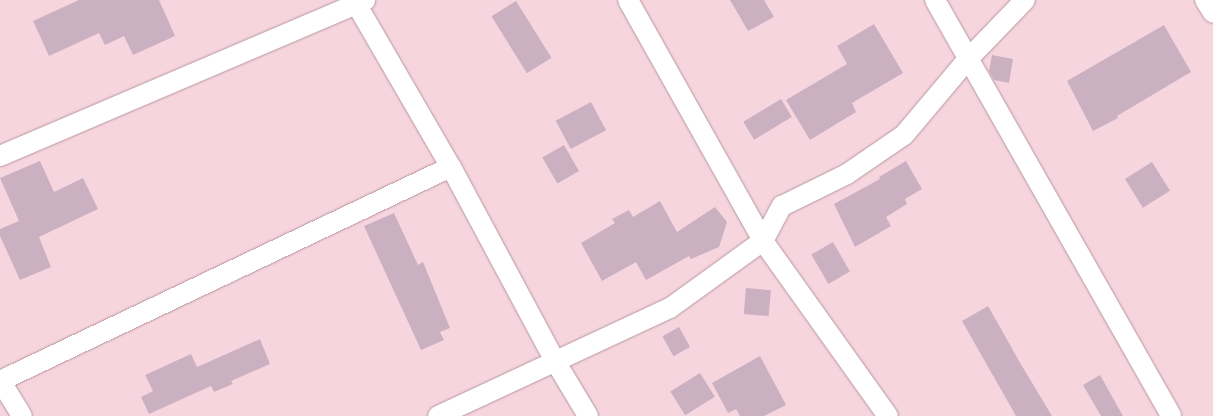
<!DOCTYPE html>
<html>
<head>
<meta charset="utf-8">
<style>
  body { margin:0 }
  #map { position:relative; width:1213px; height:416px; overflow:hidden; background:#f7d5de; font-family:"PT Sans",sans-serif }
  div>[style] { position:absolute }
  .building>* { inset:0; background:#cbb0c2; transform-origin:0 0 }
  .roads { filter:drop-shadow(0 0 1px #b797a0) drop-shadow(0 0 1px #b797a0) }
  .minor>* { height:20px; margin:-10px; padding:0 10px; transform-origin:10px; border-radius:10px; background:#fff }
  span { translate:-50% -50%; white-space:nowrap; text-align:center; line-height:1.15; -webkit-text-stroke:4.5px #fbe7ec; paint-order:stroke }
</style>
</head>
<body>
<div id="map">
  <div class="building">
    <div style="clip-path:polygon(79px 0,159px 0,175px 36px,133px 55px,124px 36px,105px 45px,99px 33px,49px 56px,33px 21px)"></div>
    <div style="clip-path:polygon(730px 0,764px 0,774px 17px,748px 31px)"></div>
    <div style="left:516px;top:1px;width:67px;height:29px;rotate:58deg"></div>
    <div style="clip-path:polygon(874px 24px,903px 73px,852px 103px,856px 112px,810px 140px,786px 100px,847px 64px,837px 46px)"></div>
    <div style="clip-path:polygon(1164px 25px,1191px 72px,1117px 116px,1118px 118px,1093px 131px,1067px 81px)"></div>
    <div style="clip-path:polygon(992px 55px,1013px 59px,1009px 83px,994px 80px,989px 71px)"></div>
    <div style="left:781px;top:99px;width:21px;height:44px;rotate:59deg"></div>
    <div style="left:591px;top:102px;width:32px;height:40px;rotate:62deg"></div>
    <div style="left:564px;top:145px;width:30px;height:25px;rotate:60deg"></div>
    <div style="clip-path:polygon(40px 161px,54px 192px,83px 178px,98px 209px,39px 237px,51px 267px,20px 280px,0 236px,0 229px,19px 221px,0 178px)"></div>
    <div style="clip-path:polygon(906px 161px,922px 189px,905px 199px,907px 204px,886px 217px,891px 226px,855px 247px,834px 204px,880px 179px,879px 177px)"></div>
    <div style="left:1152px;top:162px;width:34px;height:32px;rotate:58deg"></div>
    <div style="clip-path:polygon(660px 201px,677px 232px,715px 207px,727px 222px,719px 247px,691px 259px,689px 256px,646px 280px,636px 262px,602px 281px,581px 243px,615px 223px,612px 219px,629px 210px,633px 217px)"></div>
    <div style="clip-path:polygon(394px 213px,418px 265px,423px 262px,450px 328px,440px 332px,444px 340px,421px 350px,364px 226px)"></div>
    <div style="left:833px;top:242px;width:34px;height:25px;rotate:60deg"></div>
    <div style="left:746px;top:288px;width:25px;height:26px;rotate:5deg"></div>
    <div style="clip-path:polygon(988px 306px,1022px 366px,1052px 416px,1016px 416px,962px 321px)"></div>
    <div style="left:679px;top:327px;width:23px;height:19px;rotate:61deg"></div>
    <div style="clip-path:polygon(260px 339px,270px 364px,231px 381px,233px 384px,214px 392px,211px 386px,149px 414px,141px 397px,153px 391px,145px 375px,191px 354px,197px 367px)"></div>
    <div style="clip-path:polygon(760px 356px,786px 405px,764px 416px,740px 416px,736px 409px,728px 413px,712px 383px)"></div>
    <div style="left:700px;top:373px;width:28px;height:35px;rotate:58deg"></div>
    <div style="clip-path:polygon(1100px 375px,1123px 416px,1101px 416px,1083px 385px)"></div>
  </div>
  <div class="roads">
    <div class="minor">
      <div style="left:354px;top:0;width:193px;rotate:59.9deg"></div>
      <div style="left:451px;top:167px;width:220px;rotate:61.8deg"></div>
      <div style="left:555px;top:361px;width:64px;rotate:59deg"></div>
      <div style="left:628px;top:0;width:276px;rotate:60.7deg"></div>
      <div style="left:763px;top:241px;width:215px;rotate:54.5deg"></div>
      <div style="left:935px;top:0;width:478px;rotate:60.4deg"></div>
      <div style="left:1205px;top:0;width:15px;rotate:58deg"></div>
      <div style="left:0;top:156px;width:397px;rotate:-23.1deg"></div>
      <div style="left:0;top:380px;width:42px;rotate:58.6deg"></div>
      <div style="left:0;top:381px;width:499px;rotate:-25.4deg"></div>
      <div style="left:438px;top:416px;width:256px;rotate:-25deg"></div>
      <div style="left:670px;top:308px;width:115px;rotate:-35.8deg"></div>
      <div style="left:763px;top:241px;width:40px;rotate:-62deg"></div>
      <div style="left:782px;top:206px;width:72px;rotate:-26.2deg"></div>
      <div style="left:847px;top:174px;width:69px;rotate:-34.4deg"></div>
      <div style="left:904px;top:135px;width:99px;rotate:-49.9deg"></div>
      <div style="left:968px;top:59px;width:82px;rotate:-46deg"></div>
    </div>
  </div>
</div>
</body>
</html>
